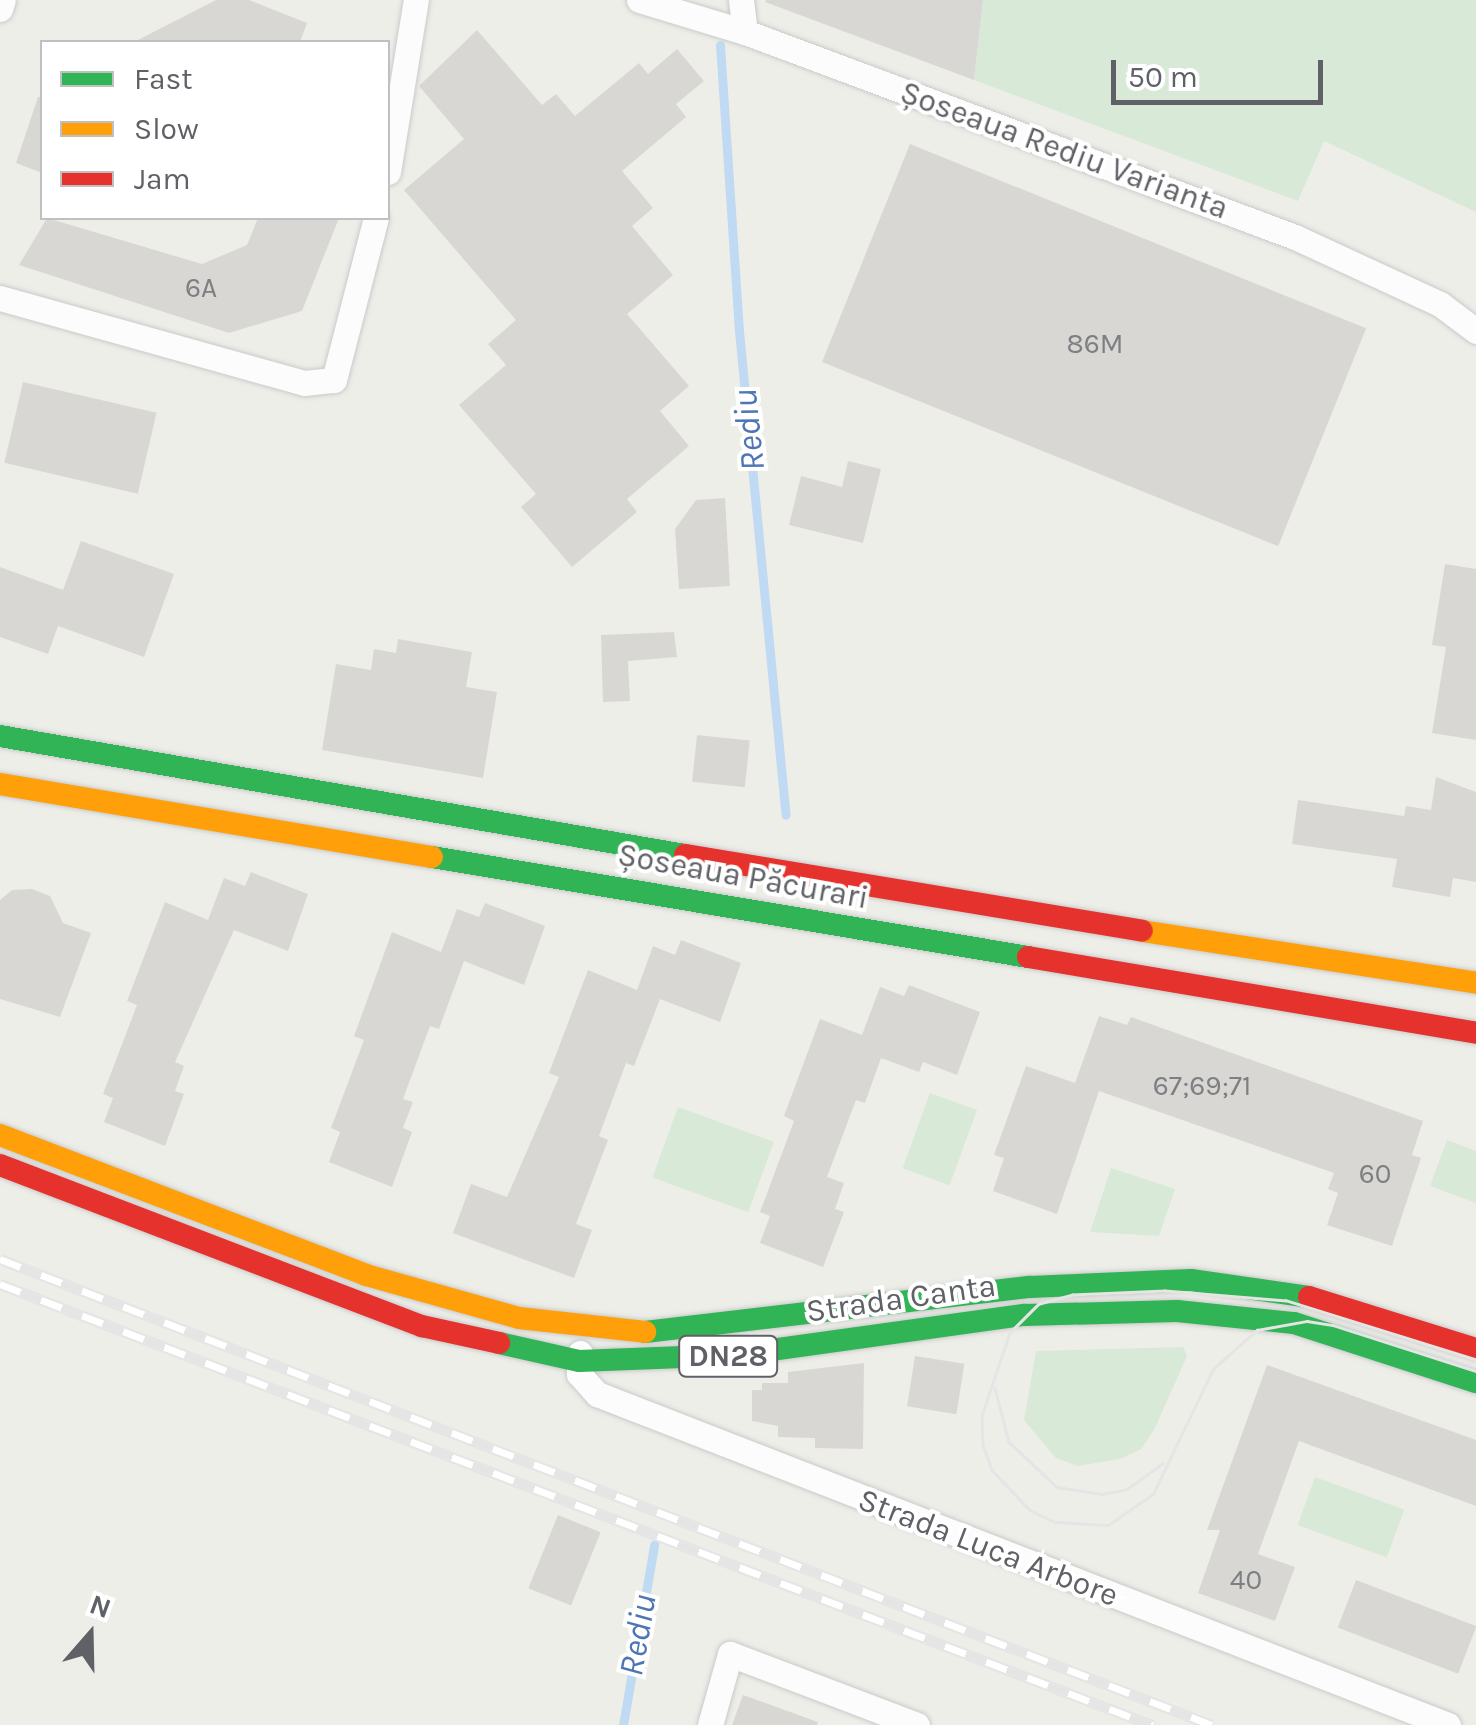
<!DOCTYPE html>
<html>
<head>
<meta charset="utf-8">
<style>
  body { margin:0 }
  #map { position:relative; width:1476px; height:1725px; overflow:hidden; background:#eeeee9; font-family:Karla,sans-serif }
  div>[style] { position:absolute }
  .green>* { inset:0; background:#d8e9d7; transform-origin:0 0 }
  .stream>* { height:9px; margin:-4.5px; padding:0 4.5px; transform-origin:4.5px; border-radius:4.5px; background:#c1daf4 }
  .building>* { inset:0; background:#d8d7d4; transform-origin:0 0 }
  .roads { filter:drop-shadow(0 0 2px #cacaca) drop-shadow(0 0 2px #cacaca) }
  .street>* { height:25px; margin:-12.5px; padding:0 12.5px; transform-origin:12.5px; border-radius:12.5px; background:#fcfcfc }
  .fast>* { height:22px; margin:-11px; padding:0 11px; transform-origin:11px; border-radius:11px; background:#30b455 }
  .slow>* { height:22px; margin:-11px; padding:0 11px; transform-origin:11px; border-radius:11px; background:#ff9f0a }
  .jam>* { height:22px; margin:-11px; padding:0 11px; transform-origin:11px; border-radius:11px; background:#e5322d }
  .tram>* { height:2.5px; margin:-1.25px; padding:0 1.25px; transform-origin:1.25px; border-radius:1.25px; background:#e4e5e4 }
  .rail>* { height:11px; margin-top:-5.5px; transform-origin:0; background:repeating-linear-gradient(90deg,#fff 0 22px,#e4e5e4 0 44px); box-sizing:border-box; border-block:2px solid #e4e5e4 }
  span { translate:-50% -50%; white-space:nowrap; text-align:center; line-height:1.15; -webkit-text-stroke:8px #fff; paint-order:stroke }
  .number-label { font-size:28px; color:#7e7f82 }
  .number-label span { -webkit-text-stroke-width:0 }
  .shield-label span { padding:2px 8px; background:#fff; border:2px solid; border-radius:8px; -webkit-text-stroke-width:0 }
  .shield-label { font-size:30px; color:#5f6166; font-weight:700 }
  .street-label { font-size:32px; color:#5f6166 }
  .water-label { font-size:35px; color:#4e75b4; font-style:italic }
  .legend { position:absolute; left:40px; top:40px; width:350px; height:180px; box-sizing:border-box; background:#fff; border:2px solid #bfc0c2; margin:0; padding:12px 18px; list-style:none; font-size:30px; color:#5f6166 }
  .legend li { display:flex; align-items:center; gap:20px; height:50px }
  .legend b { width:50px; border:2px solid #bfc0c2 }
  .north { position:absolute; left:40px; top:1585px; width:100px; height:100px; -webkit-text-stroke:8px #fff; paint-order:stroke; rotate:20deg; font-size:28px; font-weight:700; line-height:40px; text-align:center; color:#5f6166 }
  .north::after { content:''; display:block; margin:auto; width:35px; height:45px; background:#5f6166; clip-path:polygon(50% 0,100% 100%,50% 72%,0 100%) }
  .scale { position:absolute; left:1111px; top:60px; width:212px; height:45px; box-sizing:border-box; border:5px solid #5f6166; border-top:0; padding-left:12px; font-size:30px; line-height:35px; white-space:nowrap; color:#5f6166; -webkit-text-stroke:8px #fff; paint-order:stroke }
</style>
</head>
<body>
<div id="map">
  <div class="green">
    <div style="clip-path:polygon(983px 0,1476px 0,1476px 212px,1324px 141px,1298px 201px,974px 80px)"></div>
    <div style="left:930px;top:1093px;width:50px;height:80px;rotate:20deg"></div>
    <div style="left:678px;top:1107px;width:102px;height:75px;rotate:20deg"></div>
    <div style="clip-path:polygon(1447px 1140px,1476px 1151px,1476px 1203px,1430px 1186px)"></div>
    <div style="clip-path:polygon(1111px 1168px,1175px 1189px,1159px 1236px,1090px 1232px)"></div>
    <div style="clip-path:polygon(1183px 1347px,1187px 1356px,1154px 1430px,1141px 1449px,1120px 1459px,1078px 1466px,1056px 1458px,1024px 1420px,1036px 1351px)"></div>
    <div style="left:1315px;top:1477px;width:95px;height:51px;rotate:20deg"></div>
  </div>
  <div class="stream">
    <div style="left:720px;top:45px;width:287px;rotate:86.2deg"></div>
    <div style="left:739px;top:331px;width:486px;rotate:84.5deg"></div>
    <div style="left:623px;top:1725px;width:183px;rotate:-80.2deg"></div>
  </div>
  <div class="building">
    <div style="clip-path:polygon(216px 0,249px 0,307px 23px,300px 42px,134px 42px)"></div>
    <div style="clip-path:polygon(766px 0,983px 0,974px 80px,765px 2px)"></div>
    <div style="clip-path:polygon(477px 30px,542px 105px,556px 94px,575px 116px,639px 63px,648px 74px,677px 49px,704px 81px,676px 104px,686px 117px,622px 171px,653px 208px,632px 226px,673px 275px,627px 314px,689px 386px,660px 411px,689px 446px,627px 499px,637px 512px,572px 567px,521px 507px,536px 494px,459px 405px,506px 365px,488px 344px,516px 320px,404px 190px,464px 139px,419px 86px)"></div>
    <div style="clip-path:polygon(38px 97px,42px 97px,42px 173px,16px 163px)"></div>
    <div style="left:910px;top:144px;width:492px;height:235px;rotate:22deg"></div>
    <div style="clip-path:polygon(47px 218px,202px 264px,247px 245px,258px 218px,339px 218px,302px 311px,229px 333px,19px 265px)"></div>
    <div style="left:23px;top:382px;width:137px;height:83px;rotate:13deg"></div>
    <div style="clip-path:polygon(848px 461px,881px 469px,863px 543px,789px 525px,801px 476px,842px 487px)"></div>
    <div style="clip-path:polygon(725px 498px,730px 586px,679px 589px,675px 529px,696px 500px)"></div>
    <div style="clip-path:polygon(81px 541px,174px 574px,144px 657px,58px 626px,48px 654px,0 637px,0 567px,63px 590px)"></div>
    <div style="clip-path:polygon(1445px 564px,1476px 569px,1476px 740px,1432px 733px,1446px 647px,1432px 645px)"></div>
    <div style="clip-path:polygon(674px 632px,677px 657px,628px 661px,630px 701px,603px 702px,601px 635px)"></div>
    <div style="clip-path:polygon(398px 639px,472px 652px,466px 687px,497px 692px,483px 778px,322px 750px,336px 664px,371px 670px,374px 649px,396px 653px)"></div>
    <div style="left:697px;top:735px;width:53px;height:47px;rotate:6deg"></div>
    <div style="clip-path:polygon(1436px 777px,1476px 792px,1476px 882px,1453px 878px,1450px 897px,1392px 887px,1397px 859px,1292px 844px,1298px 800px,1404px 816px,1406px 806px,1431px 810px)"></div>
    <div style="clip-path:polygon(251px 872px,308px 894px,288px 951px,234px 930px,175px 1062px,184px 1066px,175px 1091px,184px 1094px,165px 1146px,104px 1122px,113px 1098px,103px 1094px,137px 1005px,127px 1001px,165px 902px,208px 920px,224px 878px,245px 886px)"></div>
    <div style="clip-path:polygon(32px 889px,50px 896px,63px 923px,91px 933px,60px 1017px,0 999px,0 900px,12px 890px)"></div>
    <div style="clip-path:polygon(485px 903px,545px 926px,524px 985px,464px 961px,439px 1029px,430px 1026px,403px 1099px,413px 1102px,403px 1128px,412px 1132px,392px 1187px,329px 1162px,340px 1132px,331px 1128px,364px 1040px,354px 1036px,392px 932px,441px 952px,457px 909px,479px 917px)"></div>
    <div style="clip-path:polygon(681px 940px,741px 963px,720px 1022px,660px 999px,634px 1066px,626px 1063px,599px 1136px,608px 1140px,576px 1224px,592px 1230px,574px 1278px,453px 1233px,471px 1184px,507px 1197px,559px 1077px,549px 1073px,588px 970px,637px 990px,653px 946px,675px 955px)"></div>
    <div style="clip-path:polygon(909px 985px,980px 1012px,957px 1075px,923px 1062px,919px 1072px,881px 1058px,865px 1103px,856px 1100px,827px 1177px,844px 1183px,835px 1209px,844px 1212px,823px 1267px,760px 1243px,770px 1216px,760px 1212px,794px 1121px,784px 1116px,820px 1019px,862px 1035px,880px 987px,904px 996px)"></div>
    <div style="clip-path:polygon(1099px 1016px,1127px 1025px,1131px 1017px,1423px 1121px,1412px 1155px,1421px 1158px,1392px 1246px,1327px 1225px,1338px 1193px,1328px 1189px,1334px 1173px,1099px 1091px,1057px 1214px,993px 1191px,1004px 1158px,994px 1155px,1026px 1066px,1075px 1083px)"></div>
    <div style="left:915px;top:1356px;width:50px;height:51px;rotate:9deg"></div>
    <div style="clip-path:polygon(864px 1363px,863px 1449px,815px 1448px,815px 1438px,778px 1437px,778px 1426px,752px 1421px,752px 1390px,762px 1390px,762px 1383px,788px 1383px,788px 1372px)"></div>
    <div style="clip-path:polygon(1267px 1365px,1476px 1440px,1476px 1506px,1299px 1441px,1258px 1554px,1295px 1567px,1275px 1621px,1198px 1593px,1220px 1530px,1207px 1530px)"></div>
    <div style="left:558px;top:1515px;width:46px;height:79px;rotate:22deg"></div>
    <div style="left:1356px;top:1580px;width:129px;height:51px;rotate:21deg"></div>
    <div style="clip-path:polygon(743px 1695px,818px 1722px,817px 1725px,732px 1725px)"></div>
  </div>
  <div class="roads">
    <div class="street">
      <div style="left:639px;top:0;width:111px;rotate:16.8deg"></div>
      <div style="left:745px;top:32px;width:587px;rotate:20.44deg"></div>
      <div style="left:1295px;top:237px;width:160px;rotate:24.8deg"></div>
      <div style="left:1440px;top:304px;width:45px;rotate:36.9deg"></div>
      <div style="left:741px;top:0;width:32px;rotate:83deg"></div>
      <div style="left:0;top:9px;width:9px;rotate:-72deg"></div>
      <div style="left:388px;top:172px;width:174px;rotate:-80.8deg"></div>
      <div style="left:0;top:298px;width:316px;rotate:15.6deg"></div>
      <div style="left:304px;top:383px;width:30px;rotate:-6deg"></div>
      <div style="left:334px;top:380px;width:167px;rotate:-75.5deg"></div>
      <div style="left:580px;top:1353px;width:21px;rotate:93deg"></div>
      <div style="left:579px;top:1374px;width:27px;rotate:48deg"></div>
      <div style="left:597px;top:1394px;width:913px;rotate:21.25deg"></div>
      <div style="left:710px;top:1725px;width:74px;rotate:-74.3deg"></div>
      <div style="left:730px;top:1654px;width:200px;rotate:20.8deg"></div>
    </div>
    <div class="fast">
      <div style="left:0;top:736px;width:695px;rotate:9.86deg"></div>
      <div style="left:432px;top:857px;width:604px;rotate:9.52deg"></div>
      <div style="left:645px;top:1332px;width:388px;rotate:-6.7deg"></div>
      <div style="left:1030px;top:1287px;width:161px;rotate:-2.5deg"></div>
      <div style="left:1191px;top:1280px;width:119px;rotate:8.2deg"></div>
      <div style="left:499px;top:1343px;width:82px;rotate:12.7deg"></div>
      <div style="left:579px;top:1361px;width:156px;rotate:-2.2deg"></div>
      <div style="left:735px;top:1355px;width:293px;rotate:-7.9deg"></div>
      <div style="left:1025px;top:1315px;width:152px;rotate:-1.5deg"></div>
      <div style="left:1177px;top:1311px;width:118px;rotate:5.9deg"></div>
      <div style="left:1294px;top:1323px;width:191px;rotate:18deg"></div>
    </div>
    <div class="slow">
      <div style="left:0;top:784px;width:438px;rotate:9.6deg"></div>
      <div style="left:1142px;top:931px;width:338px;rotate:8.8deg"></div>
      <div style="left:0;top:1135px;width:392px;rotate:20.9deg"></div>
      <div style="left:366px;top:1275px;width:159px;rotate:15.7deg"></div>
      <div style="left:519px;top:1318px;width:127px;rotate:6.3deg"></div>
    </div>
    <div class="jam">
      <div style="left:685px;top:855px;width:463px;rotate:9.4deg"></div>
      <div style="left:1028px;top:957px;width:454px;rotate:9.6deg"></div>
      <div style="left:0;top:1165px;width:452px;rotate:20.9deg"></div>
      <div style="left:422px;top:1326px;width:79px;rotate:12.4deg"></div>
      <div style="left:1309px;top:1297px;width:175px;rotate:17.3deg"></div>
    </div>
  </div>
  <div class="tram">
    <div style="left:1476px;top:1360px;width:199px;rotate:-162.7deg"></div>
    <div style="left:1286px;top:1301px;width:121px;rotate:-175.3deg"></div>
    <div style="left:1165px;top:1291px;width:92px;rotate:177.5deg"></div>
    <div style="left:1073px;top:1295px;width:35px;rotate:165deg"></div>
    <div style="left:1039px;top:1304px;width:41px;rotate:135deg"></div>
    <div style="left:1010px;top:1333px;width:88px;rotate:108.6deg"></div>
    <div style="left:982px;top:1416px;width:29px;rotate:88deg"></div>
    <div style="left:983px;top:1445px;width:27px;rotate:70deg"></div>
    <div style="left:992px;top:1470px;width:55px;rotate:46.5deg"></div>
    <div style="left:1030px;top:1510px;width:28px;rotate:26deg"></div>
    <div style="left:1055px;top:1522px;width:53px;rotate:3.2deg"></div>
    <div style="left:1108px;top:1525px;width:55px;rotate:-34.6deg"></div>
    <div style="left:1153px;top:1494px;width:139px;rotate:-64.4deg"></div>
    <div style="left:1213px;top:1369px;width:59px;rotate:-41.6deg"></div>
    <div style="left:1257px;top:1330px;width:51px;rotate:-10.2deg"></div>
    <div style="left:1307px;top:1321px;width:26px;rotate:9deg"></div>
    <div style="left:1333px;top:1325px;width:150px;rotate:17.8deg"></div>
    <div style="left:995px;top:1388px;width:56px;rotate:75.5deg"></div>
    <div style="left:1009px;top:1442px;width:66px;rotate:43.2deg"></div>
    <div style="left:1057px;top:1487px;width:46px;rotate:8.8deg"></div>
    <div style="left:1102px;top:1494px;width:25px;rotate:-11deg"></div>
    <div style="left:1127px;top:1489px;width:44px;rotate:-35.8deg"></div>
  </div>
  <div class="rail">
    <div style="left:0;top:1259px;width:1298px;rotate:21.03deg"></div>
    <div style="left:0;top:1284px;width:1234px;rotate:20.95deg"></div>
  </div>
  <div class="number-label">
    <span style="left:201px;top:288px">6A</span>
    <span style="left:1095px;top:344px">86M</span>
    <span style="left:1202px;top:1086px">67;69;71</span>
    <span style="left:1375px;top:1174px">60</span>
    <span style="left:1246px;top:1580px">40</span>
  </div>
  <div class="shield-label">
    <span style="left:728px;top:1356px">DN28</span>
  </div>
  <div class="street-label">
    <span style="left:1064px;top:151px;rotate:20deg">Șoseaua Rediu Varianta</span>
    <span style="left:743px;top:877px;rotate:10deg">Șoseaua Păcurari</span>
    <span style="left:901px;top:1299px;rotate:-8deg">Strada Canta</span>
    <span style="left:988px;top:1548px;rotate:21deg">Strada Luca Arbore</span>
  </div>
  <div class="water-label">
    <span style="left:749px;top:430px;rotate:-96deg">Rediu</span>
    <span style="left:638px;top:1635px;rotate:-80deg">Rediu</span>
  </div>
  <ul class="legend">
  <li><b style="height:12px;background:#30b455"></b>Fast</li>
  <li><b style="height:12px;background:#ff9f0a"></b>Slow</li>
  <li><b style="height:12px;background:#e5322d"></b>Jam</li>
  </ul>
  <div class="north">N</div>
  <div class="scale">50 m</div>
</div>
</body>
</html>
